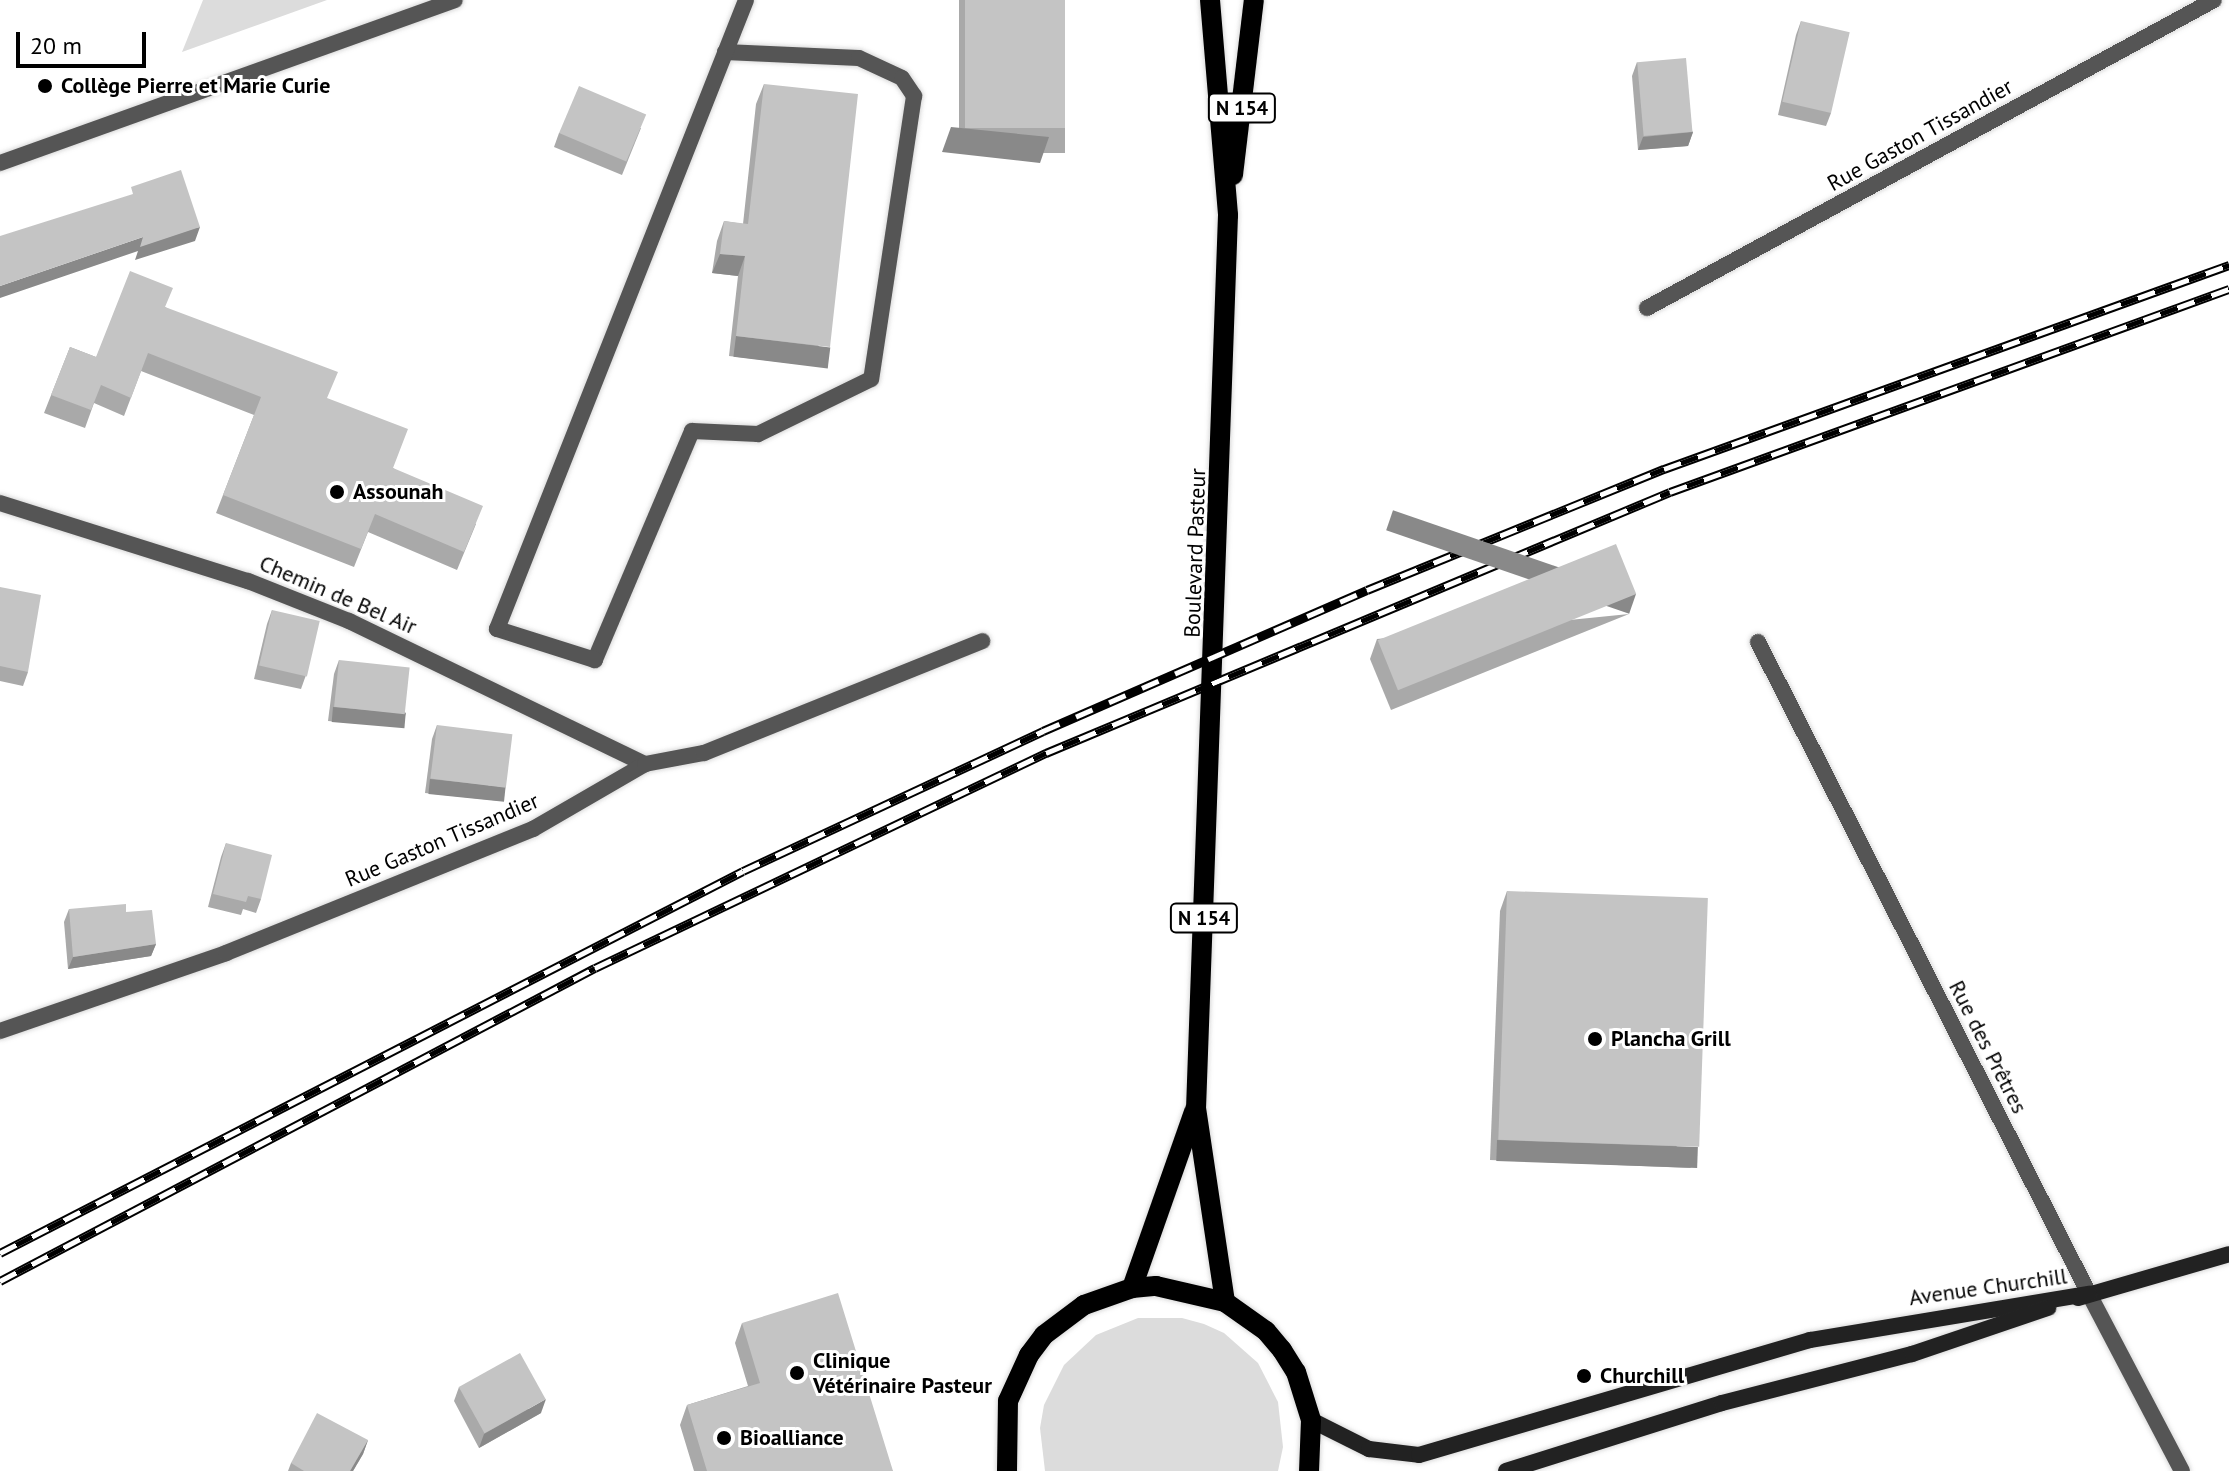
<!DOCTYPE html>
<html>
<head>
<meta charset="utf-8">
<style>
  body { margin:0 }
  #map { position:relative; width:2229px; height:1471px; overflow:hidden; background:#fff; font-family:"PT Sans",sans-serif }
  div>[style] { position:absolute }
  .green>* { inset:0; background:#dcdcdc }
  .roads { filter:drop-shadow(0 0 2px #dbdbdb) drop-shadow(0 0 2px #dbdbdb) }
  .service>* { height:16px; margin:-8px; padding:0 8px; transform-origin:8px; border-radius:8px; background:#555 }
  .minor>* { height:16px; margin:-8px; padding:0 8px; transform-origin:8px; border-radius:8px; background:#555 }
  .tertiary>* { height:16px; margin:-8px; padding:0 8px; transform-origin:8px; border-radius:8px; background:#555 }
  .secondary>* { height:16px; margin:-8px; padding:0 8px; transform-origin:8px; border-radius:8px; background:#222 }
  .primary>* { height:20px; margin:-10px; padding:0 10px; transform-origin:10px; border-radius:10px; background:#000 }
  .rail>* { height:9px; margin-top:-4.5px; transform-origin:0; background:repeating-linear-gradient(90deg,#fff 0 18px,#000 0 36px); box-sizing:border-box; border-block:2px solid #000 }
  .wall>* { inset:0; background:#a9a9a9; transform-origin:0 0 }
  .shaded-wall>* { inset:0; background:#898989; transform-origin:0 0 }
  .building>* { inset:0; background:#c4c4c4; transform-origin:0 0 }
  .dots>* { width:22px; height:22px; translate:-50% -50%; box-sizing:border-box; border:4px solid #fff; border-radius:50% }
  span { translate:-50% -50%; white-space:nowrap; text-align:center; line-height:1.15; -webkit-text-stroke:6px #fff; paint-order:stroke }
  .shield-label span { padding:2px 6px; background:#fff; border:2px solid; border-radius:6px; -webkit-text-stroke-width:0 }
  .shield-label { font-size:20px; color:#000; font-weight:700 }
  .poi-label { font-size:22px; color:#000; font-weight:700 }
  .left { translate:0 -50%; text-align:left }
  .street-label { font-size:22px; color:#000 }
  .scale { position:absolute; left:16px; top:32px; width:130px; height:36px; box-sizing:border-box; border:4px solid #000; border-top:0; padding-left:10px; font-size:24px; line-height:28px; white-space:nowrap; color:#000; -webkit-text-stroke:6px #fff; paint-order:stroke }
</style>
</head>
<body>
<div id="map">
  <div class="green">
    <div style="clip-path:polygon(203px 0,327px 0,182px 52px)"></div>
    <div style="clip-path:polygon(1138px 1318px,1182px 1318px,1204px 1324px,1224px 1333px,1258px 1363px,1278px 1402px,1283px 1447px,1278px 1471px,1045px 1471px,1040px 1428px,1044px 1405px,1064px 1365px,1096px 1335px)"></div>
  </div>
  <div class="roads">
    <div class="service">
      <div style="left:725px;top:52px;width:134px;rotate:2.6deg"></div>
      <div style="left:859px;top:58px;width:47px;rotate:24.9deg"></div>
      <div style="left:902px;top:78px;width:22px;rotate:56deg"></div>
      <div style="left:914px;top:96px;width:286px;rotate:98.6deg"></div>
      <div style="left:871px;top:379px;width:126px;rotate:154deg"></div>
      <div style="left:758px;top:434px;width:66px;rotate:-177.4deg"></div>
      <div style="left:692px;top:431px;width:249px;rotate:113deg"></div>
      <div style="left:595px;top:660px;width:103px;rotate:-162.4deg"></div>
      <div style="left:497px;top:629px;width:676px;rotate:-68.4deg"></div>
      <div style="left:1647px;top:308px;width:645px;rotate:-28.51deg"></div>
      <div style="left:0;top:503px;width:260px;rotate:17.5deg"></div>
      <div style="left:248px;top:581px;width:109px;rotate:21.6deg"></div>
      <div style="left:349px;top:621px;width:329px;rotate:25.8deg"></div>
      <div style="left:0;top:1031px;width:239px;rotate:-19deg"></div>
      <div style="left:226px;top:953px;width:331px;rotate:-22deg"></div>
      <div style="left:533px;top:829px;width:129px;rotate:-30.1deg"></div>
      <div style="left:645px;top:764px;width:60px;rotate:-10.6deg"></div>
      <div style="left:704px;top:753px;width:300px;rotate:-21.9deg"></div>
    </div>
    <div class="minor">
      <div style="left:1758px;top:642px;width:731px;rotate:63.08deg"></div>
    </div>
    <div class="tertiary">
      <div style="left:0;top:163px;width:483px;rotate:-19.7deg"></div>
      <div style="left:2089px;top:1294px;width:200px;rotate:62.3deg"></div>
    </div>
    <div class="secondary">
      <div style="left:2078px;top:1298px;width:157px;rotate:-16.2deg"></div>
      <div style="left:1311px;top:1420px;width:65px;rotate:26.6deg"></div>
      <div style="left:1369px;top:1449px;width:50px;rotate:6.8deg"></div>
      <div style="left:1419px;top:1455px;width:408px;rotate:-16.4deg"></div>
      <div style="left:1810px;top:1340px;width:283px;rotate:-9.4deg"></div>
      <div style="left:1506px;top:1471px;width:226px;rotate:-17.5deg"></div>
      <div style="left:1722px;top:1403px;width:196px;rotate:-14.5deg"></div>
      <div style="left:1912px;top:1354px;width:144px;rotate:-18.7deg"></div>
    </div>
    <div class="primary">
      <div style="left:1210px;top:0;width:216px;rotate:85.2deg"></div>
      <div style="left:1228px;top:215px;width:894px;rotate:92.05deg"></div>
      <div style="left:1196px;top:1108px;width:196px;rotate:81.5deg"></div>
      <div style="left:1233px;top:175px;width:176px;rotate:-83.2deg"></div>
      <div style="left:1132px;top:1288px;width:187px;rotate:-70.6deg"></div>
      <div style="left:1007px;top:1471px;width:70px;rotate:-89.2deg"></div>
      <div style="left:1008px;top:1401px;width:51px;rotate:-65.5deg"></div>
      <div style="left:1029px;top:1355px;width:25px;rotate:-53deg"></div>
      <div style="left:1044px;top:1335px;width:50px;rotate:-36.9deg"></div>
      <div style="left:1084px;top:1305px;width:51px;rotate:-19.5deg"></div>
      <div style="left:1132px;top:1288px;width:24px;rotate:-5deg"></div>
      <div style="left:1156px;top:1286px;width:71px;rotate:13.1deg"></div>
      <div style="left:1225px;top:1302px;width:50px;rotate:35.3deg"></div>
      <div style="left:1266px;top:1331px;width:25px;rotate:50deg"></div>
      <div style="left:1282px;top:1350px;width:26px;rotate:58deg"></div>
      <div style="left:1296px;top:1372px;width:50px;rotate:72.6deg"></div>
      <div style="left:1311px;top:1420px;width:51px;rotate:92.2deg"></div>
    </div>
  </div>
  <div class="rail">
    <div style="left:0;top:1253px;width:835px;rotate:-27.21deg"></div>
    <div style="left:743px;top:871px;width:331px;rotate:-25deg"></div>
    <div style="left:1043px;top:731px;width:353px;rotate:-23.5deg"></div>
    <div style="left:1367px;top:590px;width:321px;rotate:-22.2deg"></div>
    <div style="left:1664px;top:469px;width:601px;rotate:-19.85deg"></div>
    <div style="left:0;top:1281px;width:672px;rotate:-27.75deg"></div>
    <div style="left:595px;top:968px;width:500px;rotate:-25.5deg"></div>
    <div style="left:1046px;top:753px;width:676px;rotate:-22.7deg"></div>
    <div style="left:1670px;top:492px;width:595px;rotate:-19.96deg"></div>
  </div>
  <div class="wall">
    <div style="left:959px;top:0;width:106px;height:153px"></div>
    <div style="clip-path:polygon(1801px 21px,1831px 113px,1826px 126px,1778px 115px,1796px 35px)"></div>
    <div style="clip-path:polygon(1637px 62px,1693px 132px,1688px 146px,1638px 150px,1632px 76px)"></div>
    <div style="clip-path:polygon(764px 84px,823px 367px,729px 356px,738px 276px,712px 273px,717px 241px,724px 221px,743px 224px,756px 104px)"></div>
    <div style="clip-path:polygon(641px 128px,622px 175px,554px 147px,559px 133px)"></div>
    <div style="clip-path:polygon(165px 307px,327px 399px,393px 468px,476px 524px,457px 570px,368px 532px,354px 567px,216px 513px,254px 415px,141px 371px,124px 416px,94px 403px,85px 428px,44px 413px,70px 347px,96px 357px)"></div>
    <div style="clip-path:polygon(0 587px,28px 672px,23px 686px,0 681px)"></div>
    <div style="clip-path:polygon(272px 610px,306px 675px,301px 689px,254px 679px,267px 624px)"></div>
    <div style="clip-path:polygon(1629px 614px,1391px 710px,1370px 659px,1377px 639px)"></div>
    <div style="clip-path:polygon(339px 660px,406px 713px,401px 727px,328px 721px,334px 674px)"></div>
    <div style="clip-path:polygon(437px 725px,501px 801px,425px 793px,432px 739px)"></div>
    <div style="clip-path:polygon(226px 843px,261px 899px,256px 913px,243px 909px,241px 915px,208px 907px,221px 857px)"></div>
    <div style="clip-path:polygon(1507px 891px,1691px 1168px,1490px 1160px,1500px 911px)"></div>
    <div style="clip-path:polygon(69px 909px,126px 912px,156px 944px,151px 956px,68px 969px,64px 922px)"></div>
    <div style="clip-path:polygon(742px 1323px,893px 1471px,694px 1471px,680px 1425px,687px 1405px,748px 1386px,735px 1343px)"></div>
    <div style="clip-path:polygon(459px 1387px,541px 1413px,479px 1448px,454px 1401px)"></div>
    <div style="clip-path:polygon(368px 1440px,363px 1454px,353px 1471px,288px 1471px,291px 1463px)"></div>
  </div>
  <div class="shaded-wall">
    <div style="clip-path:polygon(951px 127px,1049px 137px,1040px 163px,942px 152px)"></div>
    <div style="clip-path:polygon(1693px 132px,1688px 146px,1638px 150px,1643px 137px)"></div>
    <div style="clip-path:polygon(200px 227px,195px 241px,135px 260px,138px 251px,0 298px,0 286px,143px 237px)"></div>
    <div style="clip-path:polygon(720px 254px,745px 256px,738px 276px,712px 273px)"></div>
    <div style="left:736px;top:336px;width:95px;height:21px;rotate:7deg"></div>
    <div style="left:1636px;top:594px;width:21px;height:257px;rotate:109deg"></div>
    <div style="left:333px;top:707px;width:73px;height:15px;rotate:5deg"></div>
    <div style="left:430px;top:779px;width:76px;height:15px;rotate:6deg"></div>
    <div style="clip-path:polygon(156px 944px,151px 956px,68px 969px,73px 957px)"></div>
    <div style="left:1497px;top:1140px;width:201px;height:21px;rotate:2deg"></div>
    <div style="clip-path:polygon(546px 1399px,541px 1413px,479px 1448px,484px 1434px)"></div>
    <div style="clip-path:polygon(368px 1440px,363px 1454px,353px 1471px,350px 1471px)"></div>
  </div>
  <div class="building">
    <div style="left:965px;top:0;width:100px;height:128px"></div>
    <div style="left:1801px;top:21px;width:50px;height:83px;rotate:13deg"></div>
    <div style="left:1686px;top:58px;width:74px;height:49px;rotate:85deg"></div>
    <div style="clip-path:polygon(764px 84px,858px 94px,830px 347px,736px 336px,745px 256px,720px 254px,724px 221px,748px 224px)"></div>
    <div style="left:579px;top:86px;width:73px;height:51px;rotate:23deg"></div>
    <div style="clip-path:polygon(181px 170px,200px 227px,140px 247px,143px 237px,0 286px,0 236px,133px 194px,131px 187px)"></div>
    <div style="clip-path:polygon(130px 271px,173px 288px,165px 307px,338px 372px,327px 398px,408px 429px,393px 468px,483px 506px,464px 552px,375px 514px,361px 549px,223px 495px,261px 397px,148px 353px,131px 398px,101px 385px,91px 410px,51px 395px,70px 347px,96px 357px)"></div>
    <div style="left:1616px;top:544px;width:54px;height:257px;rotate:68deg"></div>
    <div style="clip-path:polygon(0 587px,41px 595px,28px 672px,0 666px)"></div>
    <div style="left:272px;top:610px;width:49px;height:57px;rotate:13deg"></div>
    <div style="left:339px;top:660px;width:71px;height:47px;rotate:6deg"></div>
    <div style="left:437px;top:725px;width:76px;height:54px;rotate:7deg"></div>
    <div style="clip-path:polygon(226px 843px,272px 855px,261px 899px,248px 896px,246px 902px,213px 894px)"></div>
    <div style="left:1507px;top:891px;width:201px;height:249px;rotate:2deg"></div>
    <div style="clip-path:polygon(126px 904px,126px 912px,152px 910px,156px 944px,73px 957px,69px 909px)"></div>
    <div style="clip-path:polygon(838px 1293px,893px 1471px,707px 1471px,687px 1405px,760px 1383px,742px 1323px)"></div>
    <div style="left:520px;top:1353px;width:53px;height:70px;rotate:61deg"></div>
    <div style="clip-path:polygon(317px 1413px,368px 1440px,350px 1471px,304px 1471px,291px 1463px)"></div>
  </div>
  <div class="dots">
    <div style="left:45px;top:86px;background:#000"></div>
    <div style="left:337px;top:492px;background:#000"></div>
    <div style="left:1595px;top:1039px;background:#000"></div>
    <div style="left:797px;top:1373px;background:#000"></div>
    <div style="left:1584px;top:1376px;background:#000"></div>
    <div style="left:724px;top:1438px;background:#000"></div>
  </div>
  <div class="shield-label">
    <span style="left:1242px;top:108px">N 154</span>
    <span style="left:1204px;top:918px">N 154</span>
  </div>
  <div class="poi-label">
    <span class="left" style="left:61px;top:86px">Collège Pierre et Marie Curie</span>
    <span class="left" style="left:353px;top:492px">Assounah</span>
    <span class="left" style="left:1611px;top:1039px">Plancha Grill</span>
    <span class="left" style="left:813px;top:1373px">Clinique<br>Vétérinaire Pasteur</span>
    <span class="left" style="left:1600px;top:1376px">Churchill</span>
    <span class="left" style="left:740px;top:1438px">Bioalliance</span>
  </div>
  <div class="street-label">
    <span style="left:1920px;top:135px;rotate:-29deg">Rue Gaston Tissandier</span>
    <span style="left:1195px;top:553px;rotate:-88deg">Boulevard Pasteur</span>
    <span style="left:338px;top:595px;rotate:23deg">Chemin de Bel Air</span>
    <span style="left:442px;top:840px;rotate:-23deg">Rue Gaston Tissandier</span>
    <span style="left:1988px;top:1047px;rotate:63deg">Rue des Prêtres</span>
    <span style="left:1988px;top:1287px;rotate:-8deg">Avenue Churchill</span>
  </div>
  <div class="scale">20 m</div>
</div>
</body>
</html>
